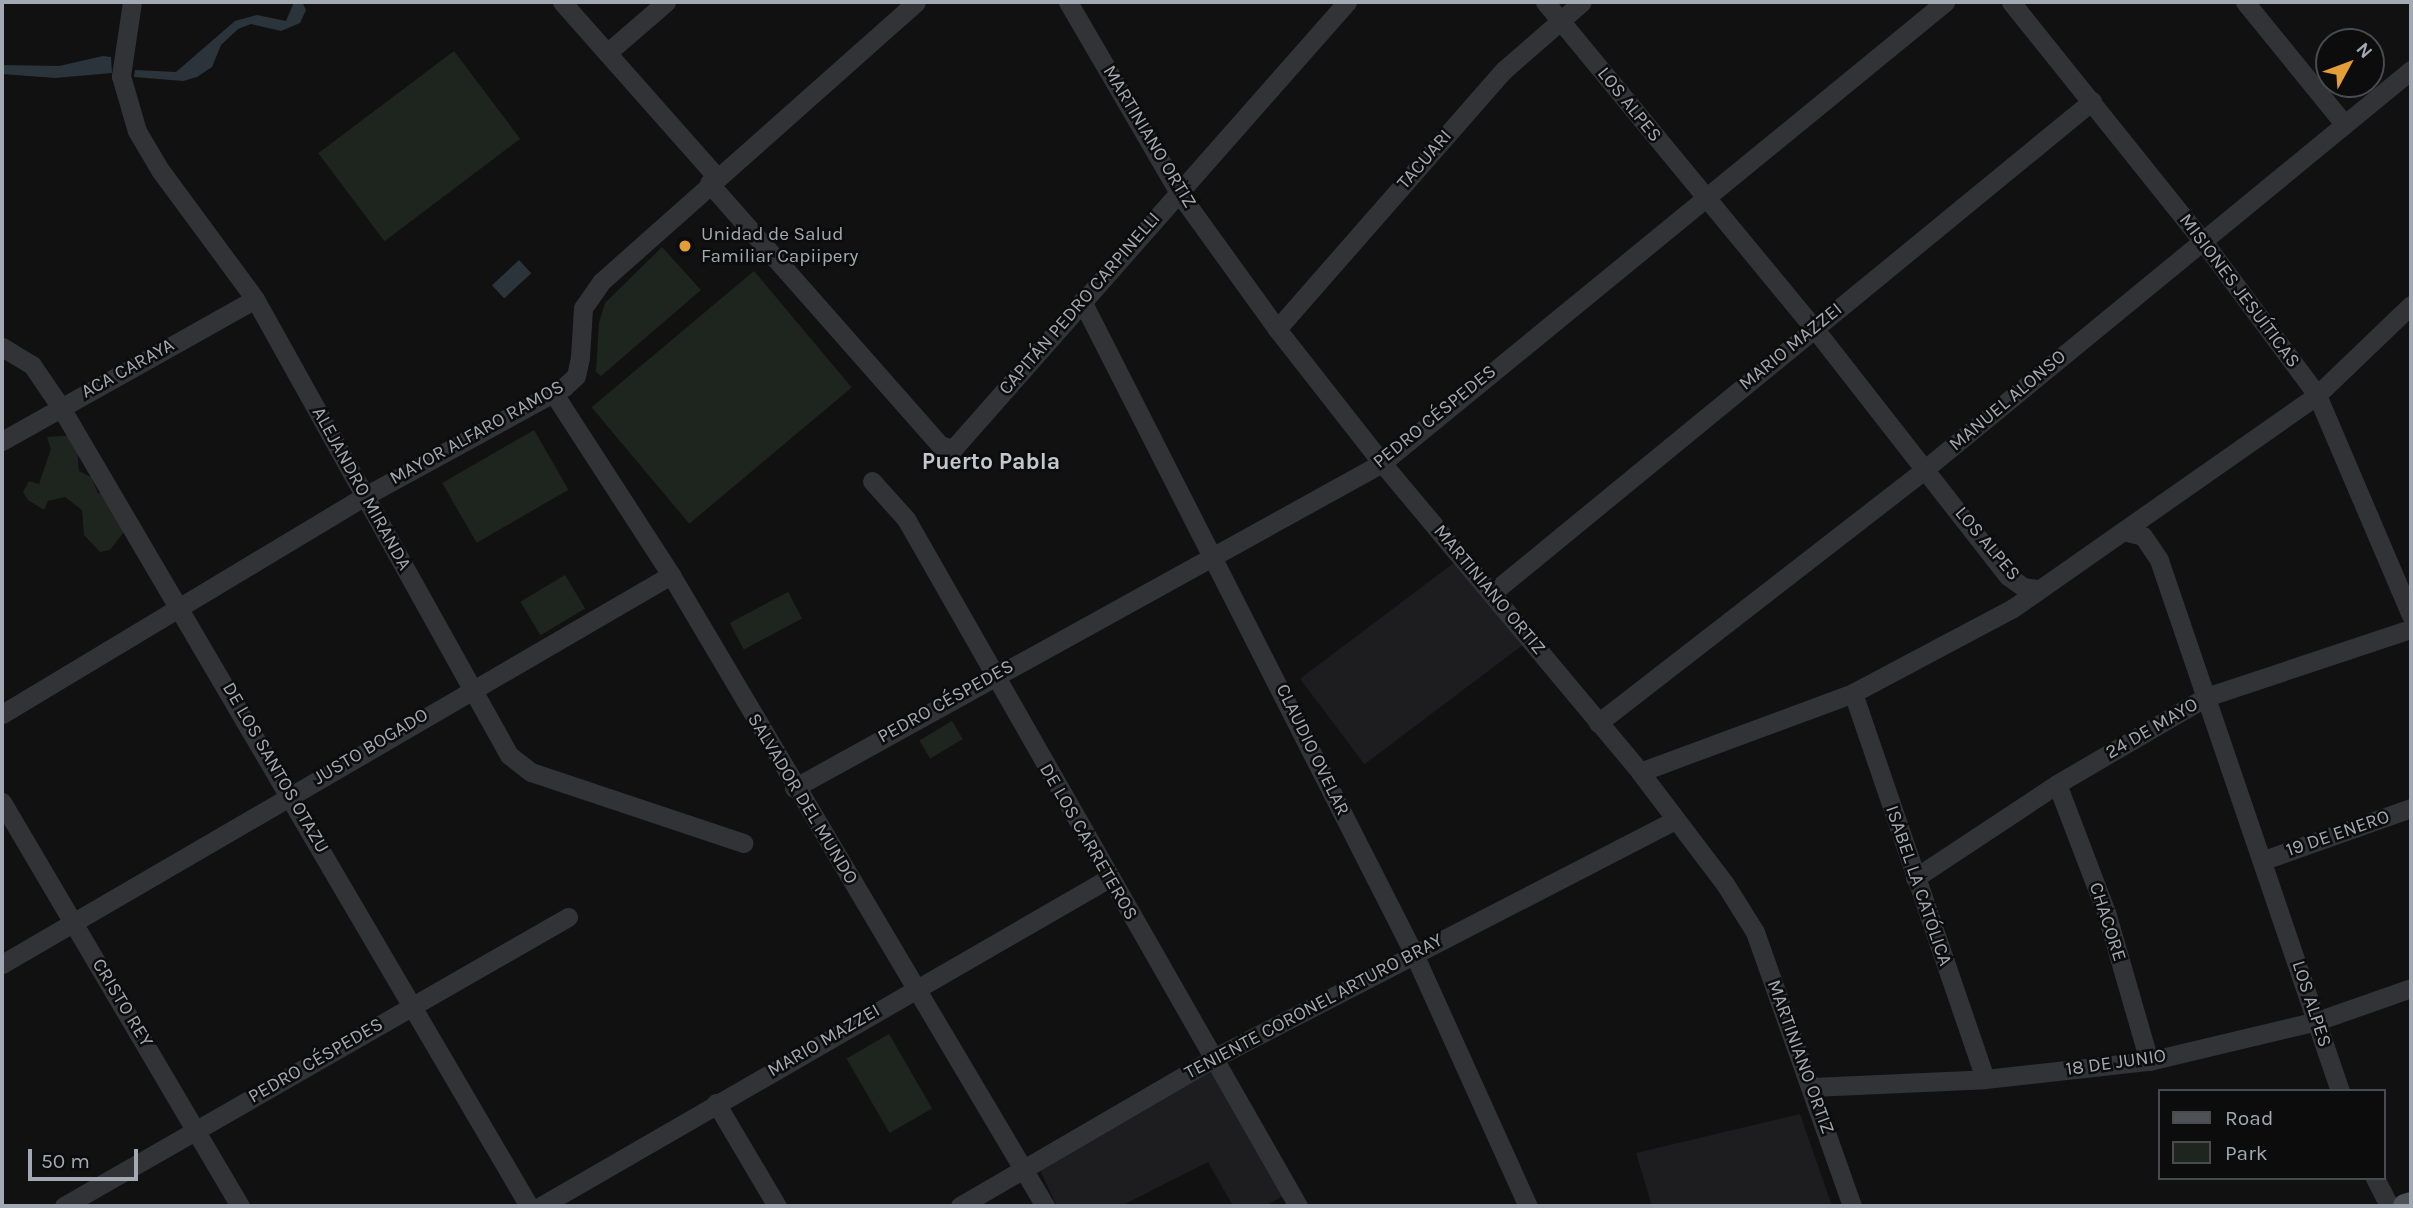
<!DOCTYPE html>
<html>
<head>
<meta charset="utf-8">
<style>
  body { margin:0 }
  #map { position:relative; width:2413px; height:1208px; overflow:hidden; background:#111112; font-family:Karla,sans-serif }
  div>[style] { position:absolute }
  .built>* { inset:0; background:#1d1d1f; transform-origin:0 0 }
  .green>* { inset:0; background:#1e251e; transform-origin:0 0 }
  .water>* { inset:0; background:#2b343a; transform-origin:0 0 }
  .minor>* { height:19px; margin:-9.5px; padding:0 9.5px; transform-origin:9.5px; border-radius:9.5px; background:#323337 }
  .major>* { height:24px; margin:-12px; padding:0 12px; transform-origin:12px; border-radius:12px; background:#4e5156 }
  .dots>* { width:19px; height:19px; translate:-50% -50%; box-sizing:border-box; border:4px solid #0c0c0d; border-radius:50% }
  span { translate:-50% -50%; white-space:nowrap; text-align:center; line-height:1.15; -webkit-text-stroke:5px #0c0c0d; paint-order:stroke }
  .street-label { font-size:19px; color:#a3a9b2 }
  .poi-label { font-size:19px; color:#a3a9b2 }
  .left { translate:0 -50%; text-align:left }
  .quarter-label { font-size:23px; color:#c4c7ce; font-weight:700 }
  .frame { position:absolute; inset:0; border:4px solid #a3a9b2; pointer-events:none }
  .legend { position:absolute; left:2158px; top:1089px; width:228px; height:91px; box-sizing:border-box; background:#0c0c0d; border:2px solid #484b4f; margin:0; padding:9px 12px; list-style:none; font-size:21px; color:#a3a9b2 }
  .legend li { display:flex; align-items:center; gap:14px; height:35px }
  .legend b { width:35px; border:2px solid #484b4f }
  .north { position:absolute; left:2315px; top:28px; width:70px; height:70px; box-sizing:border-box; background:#0c0c0d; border:2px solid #484b4f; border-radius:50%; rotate:49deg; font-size:19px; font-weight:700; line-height:28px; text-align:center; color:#a3a9b2 }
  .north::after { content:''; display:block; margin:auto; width:24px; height:32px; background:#e49d38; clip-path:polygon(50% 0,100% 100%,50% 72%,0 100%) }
  .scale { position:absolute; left:28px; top:1149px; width:110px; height:32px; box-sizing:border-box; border:4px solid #a3a9b2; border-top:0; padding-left:9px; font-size:21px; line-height:24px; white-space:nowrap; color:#a3a9b2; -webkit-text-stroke:5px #0c0c0d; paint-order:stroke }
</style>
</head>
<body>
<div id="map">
  <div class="built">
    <div style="left:1459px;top:559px;width:107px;height:199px;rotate:53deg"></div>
    <div style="clip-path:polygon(1213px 1070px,1286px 1194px,1265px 1206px,1233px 1206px,1208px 1162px,1121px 1206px,1057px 1206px,1039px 1168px)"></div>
    <div style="clip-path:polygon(1800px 1114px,1832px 1206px,1652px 1206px,1636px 1153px)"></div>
  </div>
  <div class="green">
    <div style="left:454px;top:51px;width:110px;height:170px;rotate:53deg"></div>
    <div style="clip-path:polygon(662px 247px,701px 290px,601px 376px,596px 372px,599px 323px,605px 303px)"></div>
    <div style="left:754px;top:271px;width:152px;height:212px;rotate:50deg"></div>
    <div style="left:534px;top:430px;width:69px;height:106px;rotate:60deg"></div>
    <div style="clip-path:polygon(76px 435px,79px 471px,91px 477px,98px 493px,109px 494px,127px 528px,110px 550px,100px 552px,84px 535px,82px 510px,65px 497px,48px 501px,44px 510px,28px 500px,23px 492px,29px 481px,39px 484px,51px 449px,47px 437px)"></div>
    <div style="left:565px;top:575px;width:39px;height:52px;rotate:59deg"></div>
    <div style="left:788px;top:592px;width:30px;height:66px;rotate:62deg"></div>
    <div style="left:952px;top:721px;width:21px;height:38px;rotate:59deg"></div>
    <div style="left:889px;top:1034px;width:86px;height:49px;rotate:60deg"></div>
  </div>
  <div class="water">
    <div style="clip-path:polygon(294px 2px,302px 2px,306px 10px,300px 23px,281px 31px,251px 24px,238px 29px,221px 45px,212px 67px,197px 77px,183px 81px,134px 77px,135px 70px,176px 72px,235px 21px,257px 15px,286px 21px)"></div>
    <div style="clip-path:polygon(103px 56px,111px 57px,112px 73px,55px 78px,2px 74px,2px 65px,59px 66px)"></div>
    <div style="left:519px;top:260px;width:18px;height:37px;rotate:47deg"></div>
  </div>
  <div class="minor">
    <div style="left:132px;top:2px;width:75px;rotate:98.5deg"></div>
    <div style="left:121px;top:76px;width:57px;rotate:73.8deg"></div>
    <div style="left:137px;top:131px;width:45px;rotate:59.5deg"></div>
    <div style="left:160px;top:170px;width:160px;rotate:53.6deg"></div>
    <div style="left:255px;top:299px;width:522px;rotate:60.88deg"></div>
    <div style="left:509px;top:755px;width:28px;rotate:38deg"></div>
    <div style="left:531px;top:772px;width:224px;rotate:18.5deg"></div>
    <div style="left:562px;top:2px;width:232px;rotate:48.5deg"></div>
    <div style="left:1068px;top:2px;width:221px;rotate:59.8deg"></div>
    <div style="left:1179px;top:193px;width:168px;rotate:54.2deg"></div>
    <div style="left:1277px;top:329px;width:170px;rotate:51.9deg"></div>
    <div style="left:1382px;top:463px;width:403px;rotate:50.1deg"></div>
    <div style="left:1640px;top:772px;width:141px;rotate:52.8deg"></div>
    <div style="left:1725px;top:884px;width:57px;rotate:58deg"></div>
    <div style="left:1755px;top:932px;width:291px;rotate:70.5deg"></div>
    <div style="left:1545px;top:2px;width:423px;rotate:50.5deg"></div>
    <div style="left:1814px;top:328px;width:315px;rotate:52deg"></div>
    <div style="left:2008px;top:576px;width:19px;rotate:36deg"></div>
    <div style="left:2023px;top:587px;width:15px;rotate:8deg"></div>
    <div style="left:2011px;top:2px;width:305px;rotate:51.3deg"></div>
    <div style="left:2202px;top:240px;width:193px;rotate:53.4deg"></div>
    <div style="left:2317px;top:395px;width:239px;rotate:66.9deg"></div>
    <div style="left:2245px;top:2px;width:157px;rotate:50.9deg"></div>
    <div style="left:607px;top:53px;width:78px;rotate:-40.8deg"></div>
    <div style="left:709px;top:183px;width:349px;rotate:48.6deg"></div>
    <div style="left:940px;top:445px;width:14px;rotate:17deg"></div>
    <div style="left:953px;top:449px;width:596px;rotate:-48.61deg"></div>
    <div style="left:1082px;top:301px;width:733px;rotate:63.05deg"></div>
    <div style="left:1414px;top:954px;width:277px;rotate:65.7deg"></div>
    <div style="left:1277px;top:329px;width:344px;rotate:-48.8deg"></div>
    <div style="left:1504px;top:70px;width:103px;rotate:-41.1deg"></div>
    <div style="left:2px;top:347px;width:35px;rotate:31deg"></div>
    <div style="left:32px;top:365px;width:50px;rotate:55.7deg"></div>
    <div style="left:60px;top:406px;width:927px;rotate:59.62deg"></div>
    <div style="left:554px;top:394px;width:216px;rotate:57.1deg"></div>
    <div style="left:671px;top:575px;width:734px;rotate:59.34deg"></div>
    <div style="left:2px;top:441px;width:290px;rotate:-29.3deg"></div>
    <div style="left:872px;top:481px;width:51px;rotate:48.2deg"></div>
    <div style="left:906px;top:519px;width:791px;rotate:60.29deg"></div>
    <div style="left:2127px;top:532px;width:16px;rotate:14deg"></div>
    <div style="left:2143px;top:536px;width:29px;rotate:56deg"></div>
    <div style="left:2159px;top:560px;width:561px;rotate:71.18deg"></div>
    <div style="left:1492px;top:593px;width:776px;rotate:-39.35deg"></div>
    <div style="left:1853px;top:693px;width:408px;rotate:71.1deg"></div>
    <div style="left:2px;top:714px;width:423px;rotate:-31deg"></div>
    <div style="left:365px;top:496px;width:227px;rotate:-28.7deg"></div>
    <div style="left:564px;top:387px;width:16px;rotate:-43deg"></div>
    <div style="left:576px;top:376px;width:19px;rotate:-78deg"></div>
    <div style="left:580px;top:357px;width:49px;rotate:-86.5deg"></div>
    <div style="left:583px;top:308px;width:32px;rotate:-55deg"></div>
    <div style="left:601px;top:282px;width:421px;rotate:-41.6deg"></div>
    <div style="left:1598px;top:723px;width:414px;rotate:-37.8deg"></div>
    <div style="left:1925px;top:469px;width:629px;rotate:-39.39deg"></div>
    <div style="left:1640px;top:772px;width:227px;rotate:-20.3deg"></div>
    <div style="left:1853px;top:693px;width:181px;rotate:-28deg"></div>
    <div style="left:2013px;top:608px;width:371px;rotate:-35deg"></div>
    <div style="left:2317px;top:395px;width:130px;rotate:-43.8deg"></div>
    <div style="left:2057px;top:784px;width:137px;rotate:69.1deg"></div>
    <div style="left:2106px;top:912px;width:155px;rotate:73.9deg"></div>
    <div style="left:794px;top:788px;width:672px;rotate:-28.93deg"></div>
    <div style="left:1382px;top:463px;width:728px;rotate:-39.31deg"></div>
    <div style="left:2px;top:802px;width:469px;rotate:59.5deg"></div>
    <div style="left:2264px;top:860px;width:156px;rotate:-19.5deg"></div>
    <div style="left:1915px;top:878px;width:170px;rotate:-33.5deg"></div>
    <div style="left:2057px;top:784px;width:173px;rotate:-30.3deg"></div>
    <div style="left:2206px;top:697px;width:216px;rotate:-18.4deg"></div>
    <div style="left:2px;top:964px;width:774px;rotate:-30.18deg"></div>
    <div style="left:1812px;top:1087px;width:173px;rotate:-2.6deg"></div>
    <div style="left:1985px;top:1079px;width:165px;rotate:-6.3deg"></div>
    <div style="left:2149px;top:1061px;width:173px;rotate:-13.4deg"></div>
    <div style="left:2317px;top:1021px;width:100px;rotate:-19.3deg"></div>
    <div style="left:716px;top:1103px;width:120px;rotate:59.4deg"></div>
    <div style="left:2375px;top:1178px;width:31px;rotate:63deg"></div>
    <div style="left:64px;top:1206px;width:581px;rotate:-29.83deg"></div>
    <div style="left:541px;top:1206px;width:656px;rotate:-30deg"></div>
    <div style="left:960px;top:1206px;width:294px;rotate:-30.2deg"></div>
    <div style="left:1214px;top:1058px;width:519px;rotate:-27.31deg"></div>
  </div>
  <div class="major">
    <div style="left:2405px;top:1206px;width:6px;rotate:-18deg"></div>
  </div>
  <div class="dots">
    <div style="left:685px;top:246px;background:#e49d38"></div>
  </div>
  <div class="street-label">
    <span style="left:1629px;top:105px;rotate:51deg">LOS ALPES</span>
    <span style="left:1149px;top:137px;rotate:59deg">MARTINIANO ORTIZ</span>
    <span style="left:1425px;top:160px;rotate:-49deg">TACUARI</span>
    <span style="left:2239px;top:291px;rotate:53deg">MISIONES JESUÍTICAS</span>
    <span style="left:1080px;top:304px;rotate:-49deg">CAPITÁN PEDRO CARPINELLI</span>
    <span style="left:1791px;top:347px;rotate:-39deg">MARIO MAZZEI</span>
    <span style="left:128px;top:369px;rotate:-29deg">ACA CARAYA</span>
    <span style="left:2008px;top:401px;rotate:-40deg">MANUEL ALONSO</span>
    <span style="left:1435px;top:417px;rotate:-39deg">PEDRO CÉSPEDES</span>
    <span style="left:477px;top:433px;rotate:-29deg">MAYOR ALFARO RAMOS</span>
    <span style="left:361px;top:489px;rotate:61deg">ALEJANDRO MIRANDA</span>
    <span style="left:1987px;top:544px;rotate:50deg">LOS ALPES</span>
    <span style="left:1489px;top:590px;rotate:50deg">MARTINIANO ORTIZ</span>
    <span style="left:946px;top:702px;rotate:-29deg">PEDRO CÉSPEDES</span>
    <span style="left:2152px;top:729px;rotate:-30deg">24 DE MAYO</span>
    <span style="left:371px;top:747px;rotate:-31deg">JUSTO BOGADO</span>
    <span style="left:1312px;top:750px;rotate:64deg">CLAUDIO OVELAR</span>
    <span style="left:275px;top:768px;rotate:60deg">DE LOS SANTOS OTAZU</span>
    <span style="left:802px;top:799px;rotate:59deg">SALVADOR DEL MUNDO</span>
    <span style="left:2338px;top:834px;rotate:-19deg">19 DE ENERO</span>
    <span style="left:1088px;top:842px;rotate:60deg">DE LOS CARRETEROS</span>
    <span style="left:1918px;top:886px;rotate:71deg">ISABEL LA CATÓLICA</span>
    <span style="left:2107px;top:922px;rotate:72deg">CHACORE</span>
    <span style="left:122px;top:1003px;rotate:59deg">CRISTO REY</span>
    <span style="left:2311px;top:1004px;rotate:72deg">LOS ALPES</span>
    <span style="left:1314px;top:1007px;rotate:-28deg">TENIENTE CORONEL ARTURO BRAY</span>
    <span style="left:824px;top:1041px;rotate:-30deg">MARIO MAZZEI</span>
    <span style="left:1800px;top:1057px;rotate:70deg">MARTINIANO ORTIZ</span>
    <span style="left:316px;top:1061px;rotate:-30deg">PEDRO CÉSPEDES</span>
    <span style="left:2116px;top:1063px;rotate:-8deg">18 DE JUNIO</span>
  </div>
  <div class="poi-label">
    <span class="left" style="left:701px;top:246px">Unidad de Salud<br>Familiar Capiipery</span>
  </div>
  <div class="quarter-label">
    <span style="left:991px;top:462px">Puerto Pabla</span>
  </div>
  <div class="frame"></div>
  <ul class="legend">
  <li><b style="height:9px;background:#4e5156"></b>Road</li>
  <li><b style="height:19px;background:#1e251e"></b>Park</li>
  </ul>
  <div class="north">N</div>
  <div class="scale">50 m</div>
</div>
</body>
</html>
